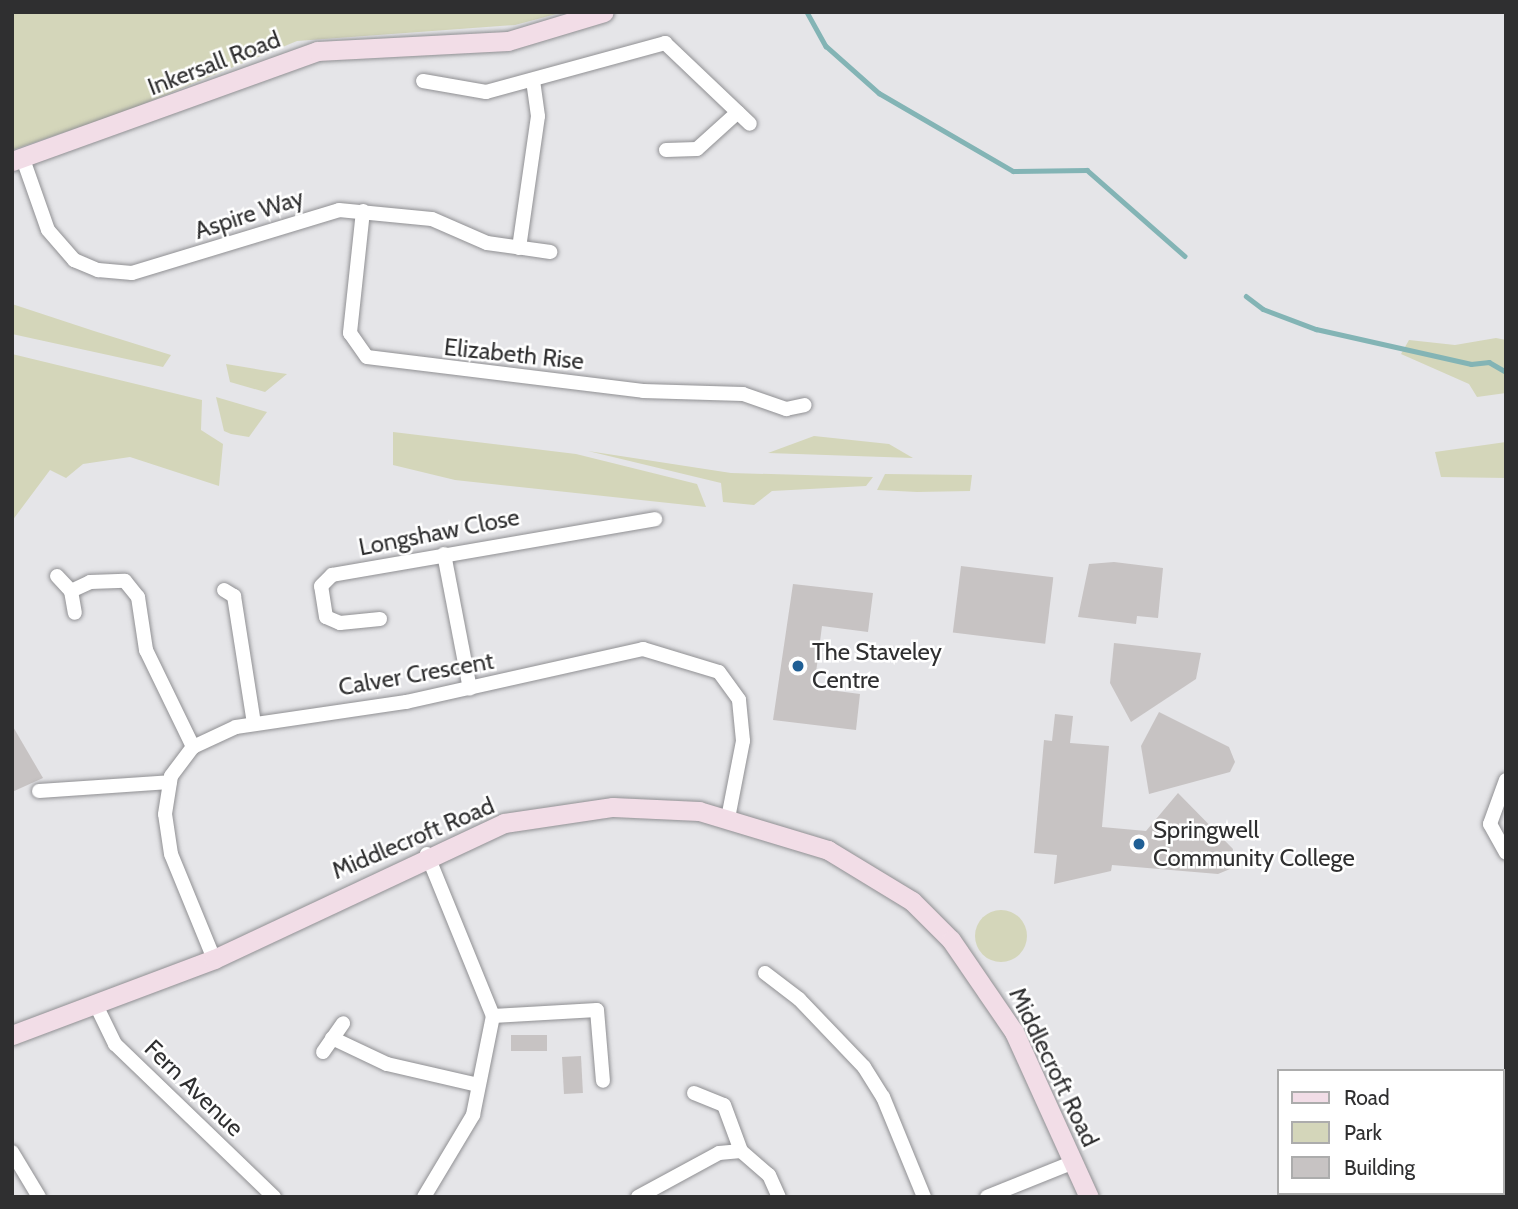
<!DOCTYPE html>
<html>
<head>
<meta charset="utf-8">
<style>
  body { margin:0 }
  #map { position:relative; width:1518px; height:1209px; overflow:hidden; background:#e5e5e8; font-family:Cabin,sans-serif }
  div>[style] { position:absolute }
  .green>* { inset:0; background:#d4d6ba }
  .round { border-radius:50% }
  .stream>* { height:4.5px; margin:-2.25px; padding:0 2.25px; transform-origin:2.25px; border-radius:2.25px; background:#83b4b5 }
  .building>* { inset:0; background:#c7c3c3; transform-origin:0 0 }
  .roads { filter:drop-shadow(0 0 2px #909093) drop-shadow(0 0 2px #909093) }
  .street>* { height:14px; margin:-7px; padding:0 7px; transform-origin:7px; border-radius:7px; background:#fff }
  .secondary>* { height:19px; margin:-9.5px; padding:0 9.5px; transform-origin:9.5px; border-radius:9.5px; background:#f2dde7 }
  .dots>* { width:19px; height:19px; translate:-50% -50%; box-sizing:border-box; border:4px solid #fff; border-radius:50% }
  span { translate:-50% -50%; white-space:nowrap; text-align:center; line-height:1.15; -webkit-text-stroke:5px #fff; paint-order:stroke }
  .street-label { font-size:24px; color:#2f2f30 }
  .poi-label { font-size:24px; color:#2f2f30 }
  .left { translate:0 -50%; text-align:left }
  .frame { position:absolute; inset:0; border:14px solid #2f2f30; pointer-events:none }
  .legend { position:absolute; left:1277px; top:1069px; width:228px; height:126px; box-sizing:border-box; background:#fff; border:2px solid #acacac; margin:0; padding:9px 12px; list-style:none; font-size:21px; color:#2f2f30 }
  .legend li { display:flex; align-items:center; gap:14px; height:35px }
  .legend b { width:35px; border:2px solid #acacac }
</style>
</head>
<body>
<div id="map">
  <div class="green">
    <div style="clip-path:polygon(12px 12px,564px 12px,515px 25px,297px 41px,124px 112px,12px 150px)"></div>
    <div style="clip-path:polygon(12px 304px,94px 331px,171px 355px,163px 367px,12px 334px)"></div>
    <div style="clip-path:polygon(1496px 338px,1506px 340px,1506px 393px,1477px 397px,1469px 384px,1401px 354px,1409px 340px,1455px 345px)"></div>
    <div style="clip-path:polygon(12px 354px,202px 400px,201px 430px,223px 444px,219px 486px,130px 457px,83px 464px,66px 478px,50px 470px,12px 521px)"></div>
    <div style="clip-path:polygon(226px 364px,267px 371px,287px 374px,265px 392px,230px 382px)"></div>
    <div style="clip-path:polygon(216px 397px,267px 412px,249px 437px,231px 434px,224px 431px)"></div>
    <div style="clip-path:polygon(393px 432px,576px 454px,697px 484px,706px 507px,455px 480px,393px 465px)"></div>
    <div style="clip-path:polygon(814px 436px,889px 444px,913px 458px,768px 453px)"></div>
    <div style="clip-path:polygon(1506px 442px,1506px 478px,1441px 477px,1435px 452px)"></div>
    <div style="clip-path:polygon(588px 451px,731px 473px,873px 477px,866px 486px,772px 491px,754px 505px,723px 502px,721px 483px)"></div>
    <div style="clip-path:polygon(885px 474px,972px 475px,970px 491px,917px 492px,877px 490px)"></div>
    <div class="round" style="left:975px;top:910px;width:52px;height:52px"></div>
  </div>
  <div class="stream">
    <div style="left:807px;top:12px;width:39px;rotate:61deg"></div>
    <div style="left:826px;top:46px;width:71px;rotate:41.6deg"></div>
    <div style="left:879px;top:93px;width:155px;rotate:30.2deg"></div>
    <div style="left:1013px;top:171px;width:74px;rotate:-0.8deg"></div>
    <div style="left:1087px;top:170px;width:130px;rotate:41.3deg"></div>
    <div style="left:1246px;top:296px;width:21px;rotate:37deg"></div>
    <div style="left:1263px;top:309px;width:57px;rotate:20.7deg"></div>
    <div style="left:1316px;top:329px;width:159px;rotate:12.7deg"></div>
    <div style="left:1471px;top:364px;width:18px;rotate:-6deg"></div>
    <div style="left:1489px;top:362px;width:20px;rotate:30deg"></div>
  </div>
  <div class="building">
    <div style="clip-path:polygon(1114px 562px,1163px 568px,1158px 618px,1137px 616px,1136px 624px,1078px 617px,1089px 564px)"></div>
    <div style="left:961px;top:566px;width:93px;height:67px;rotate:7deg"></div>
    <div style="clip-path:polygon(793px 584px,873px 593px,868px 632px,822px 626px,814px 688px,860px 694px,856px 730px,773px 720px)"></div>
    <div style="clip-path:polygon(1114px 643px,1201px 653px,1196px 679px,1131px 722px,1110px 683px)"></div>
    <div style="clip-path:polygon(1159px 712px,1229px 747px,1235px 762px,1230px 772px,1149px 794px,1141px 746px)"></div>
    <div style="clip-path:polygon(1055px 714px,1073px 716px,1070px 743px,1109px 746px,1102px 827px,1146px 831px,1178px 793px,1233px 849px,1230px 869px,1218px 874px,1112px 865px,1111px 871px,1054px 884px,1057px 855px,1034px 853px,1044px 740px,1052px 741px)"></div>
    <div style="clip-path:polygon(12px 725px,43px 778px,12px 792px)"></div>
    <div style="left:511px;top:1035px;width:36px;height:16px"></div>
    <div style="left:581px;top:1056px;width:37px;height:19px;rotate:87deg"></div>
  </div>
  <div class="roads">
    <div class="street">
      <div style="left:423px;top:81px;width:64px;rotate:9.9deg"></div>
      <div style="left:486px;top:92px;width:186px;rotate:-15.3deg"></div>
      <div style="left:665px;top:43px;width:117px;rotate:43.6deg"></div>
      <div style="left:666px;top:150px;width:31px;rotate:-2deg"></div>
      <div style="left:697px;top:149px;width:55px;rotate:-42.1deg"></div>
      <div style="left:23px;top:159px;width:75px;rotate:70.6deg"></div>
      <div style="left:48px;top:230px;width:40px;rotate:49deg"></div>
      <div style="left:74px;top:260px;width:26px;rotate:23deg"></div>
      <div style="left:98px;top:270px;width:34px;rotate:5deg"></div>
      <div style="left:132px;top:273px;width:216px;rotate:-16.9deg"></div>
      <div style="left:339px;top:210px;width:93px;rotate:5.5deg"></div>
      <div style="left:432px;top:219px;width:60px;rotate:23.6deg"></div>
      <div style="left:487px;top:243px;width:64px;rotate:8.1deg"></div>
      <div style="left:363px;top:211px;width:123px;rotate:96.1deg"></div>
      <div style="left:350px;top:333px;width:29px;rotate:55deg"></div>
      <div style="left:367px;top:357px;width:278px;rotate:7deg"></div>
      <div style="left:643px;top:391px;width:100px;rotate:1.7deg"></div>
      <div style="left:743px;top:394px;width:46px;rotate:19.2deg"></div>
      <div style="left:786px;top:409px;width:19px;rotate:-12deg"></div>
      <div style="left:519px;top:248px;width:133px;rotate:-81.8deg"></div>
      <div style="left:538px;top:116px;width:35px;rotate:-98deg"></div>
      <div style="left:444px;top:554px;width:137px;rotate:79.1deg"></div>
      <div style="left:57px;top:576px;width:21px;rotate:47deg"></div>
      <div style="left:71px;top:591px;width:22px;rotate:80deg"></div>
      <div style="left:224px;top:590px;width:12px;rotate:31deg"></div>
      <div style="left:234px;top:596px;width:129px;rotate:81.1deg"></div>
      <div style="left:71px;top:591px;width:21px;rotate:-25deg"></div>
      <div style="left:90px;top:582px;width:35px;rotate:-2deg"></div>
      <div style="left:125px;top:581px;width:21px;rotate:51deg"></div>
      <div style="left:138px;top:597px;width:54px;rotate:81.4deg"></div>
      <div style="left:146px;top:650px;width:108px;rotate:64.1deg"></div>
      <div style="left:380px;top:619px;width:40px;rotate:174.3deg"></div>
      <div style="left:340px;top:623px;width:15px;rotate:-157deg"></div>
      <div style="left:326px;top:617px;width:31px;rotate:-99deg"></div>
      <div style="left:321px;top:586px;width:16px;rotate:-45deg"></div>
      <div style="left:332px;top:575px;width:328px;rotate:-9.8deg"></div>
      <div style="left:1506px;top:780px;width:47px;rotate:110deg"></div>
      <div style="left:1490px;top:824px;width:33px;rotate:61deg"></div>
      <div style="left:39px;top:791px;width:131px;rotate:-3.9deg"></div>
      <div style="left:214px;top:959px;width:113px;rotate:-112.3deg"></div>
      <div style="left:171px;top:854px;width:40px;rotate:-98.5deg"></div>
      <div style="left:165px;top:814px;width:38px;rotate:-81deg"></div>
      <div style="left:171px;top:776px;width:36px;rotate:-53deg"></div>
      <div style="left:193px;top:747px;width:47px;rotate:-24.9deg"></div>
      <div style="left:236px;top:727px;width:172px;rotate:-8.4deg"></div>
      <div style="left:406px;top:702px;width:243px;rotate:-12.6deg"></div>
      <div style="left:643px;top:649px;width:79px;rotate:16.8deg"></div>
      <div style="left:719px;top:672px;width:34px;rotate:54deg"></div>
      <div style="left:739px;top:700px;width:41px;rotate:84.4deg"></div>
      <div style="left:743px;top:741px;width:78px;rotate:101deg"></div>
      <div style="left:765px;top:973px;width:43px;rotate:37.4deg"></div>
      <div style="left:799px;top:999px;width:94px;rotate:46.3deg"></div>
      <div style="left:864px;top:1067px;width:36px;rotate:58deg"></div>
      <div style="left:883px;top:1097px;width:108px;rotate:67.7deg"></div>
      <div style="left:95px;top:1003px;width:46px;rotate:64deg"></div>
      <div style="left:115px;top:1044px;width:221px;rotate:43.9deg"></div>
      <div style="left:493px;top:1016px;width:104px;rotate:-3.3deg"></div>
      <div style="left:597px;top:1010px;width:71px;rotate:85.2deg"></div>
      <div style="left:332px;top:1038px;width:61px;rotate:25.3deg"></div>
      <div style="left:387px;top:1064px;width:93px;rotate:13deg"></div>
      <div style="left:323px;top:1052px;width:35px;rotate:-55deg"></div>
      <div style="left:694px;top:1093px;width:32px;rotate:22deg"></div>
      <div style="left:724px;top:1105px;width:49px;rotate:69.7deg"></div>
      <div style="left:12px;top:1152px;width:52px;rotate:59deg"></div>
      <div style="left:424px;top:1197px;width:96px;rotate:-59.1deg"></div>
      <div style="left:473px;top:1115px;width:101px;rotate:-78.6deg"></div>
      <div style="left:493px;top:1016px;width:175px;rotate:-112.2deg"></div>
      <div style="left:638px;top:1197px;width:92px;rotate:-28.5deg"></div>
      <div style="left:719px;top:1153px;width:22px;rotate:-5deg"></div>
      <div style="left:741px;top:1151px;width:37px;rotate:41deg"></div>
      <div style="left:769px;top:1175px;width:24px;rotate:66deg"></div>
      <div style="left:987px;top:1197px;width:94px;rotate:-21.9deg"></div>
    </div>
    <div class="secondary">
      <div style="left:12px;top:161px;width:324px;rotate:-19.8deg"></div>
      <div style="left:317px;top:51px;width:191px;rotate:-3deg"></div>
      <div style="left:508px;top:41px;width:100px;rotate:-16.8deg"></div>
      <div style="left:12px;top:1035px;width:216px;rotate:-20.6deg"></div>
      <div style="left:214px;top:959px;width:320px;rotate:-25.1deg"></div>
      <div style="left:504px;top:823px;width:110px;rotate:-8.4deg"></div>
      <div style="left:613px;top:807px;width:86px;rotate:2.7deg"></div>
      <div style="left:699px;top:811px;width:135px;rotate:16.8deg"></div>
      <div style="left:828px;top:850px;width:98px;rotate:31.3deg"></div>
      <div style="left:912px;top:901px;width:55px;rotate:45deg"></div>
      <div style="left:951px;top:940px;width:112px;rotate:55.6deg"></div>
      <div style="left:1014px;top:1032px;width:181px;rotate:65.6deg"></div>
    </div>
  </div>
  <div class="dots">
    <div style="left:798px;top:666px;background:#205f95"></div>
    <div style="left:1139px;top:844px;background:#205f95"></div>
  </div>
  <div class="street-label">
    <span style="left:214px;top:63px;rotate:-21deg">Inkersall Road</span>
    <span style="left:249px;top:214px;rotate:-18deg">Aspire Way</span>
    <span style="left:514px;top:354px;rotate:6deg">Elizabeth Rise</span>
    <span style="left:439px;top:532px;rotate:-11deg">Longshaw Close</span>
    <span style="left:416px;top:674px;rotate:-10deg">Calver Crescent</span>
    <span style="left:413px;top:838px;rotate:-23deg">Middlecroft Road</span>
    <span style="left:1054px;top:1067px;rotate:64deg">Middlecroft Road</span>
    <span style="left:194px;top:1088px;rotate:44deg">Fern Avenue</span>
  </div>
  <div class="poi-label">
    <span class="left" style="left:812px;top:666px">The Staveley<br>Centre</span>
    <span class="left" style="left:1153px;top:844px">Springwell<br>Community College</span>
  </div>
  <div class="frame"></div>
  <ul class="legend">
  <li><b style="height:9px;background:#f2dde7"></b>Road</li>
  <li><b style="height:19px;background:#d4d6ba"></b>Park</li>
  <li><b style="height:19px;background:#c7c3c3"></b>Building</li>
  </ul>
</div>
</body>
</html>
